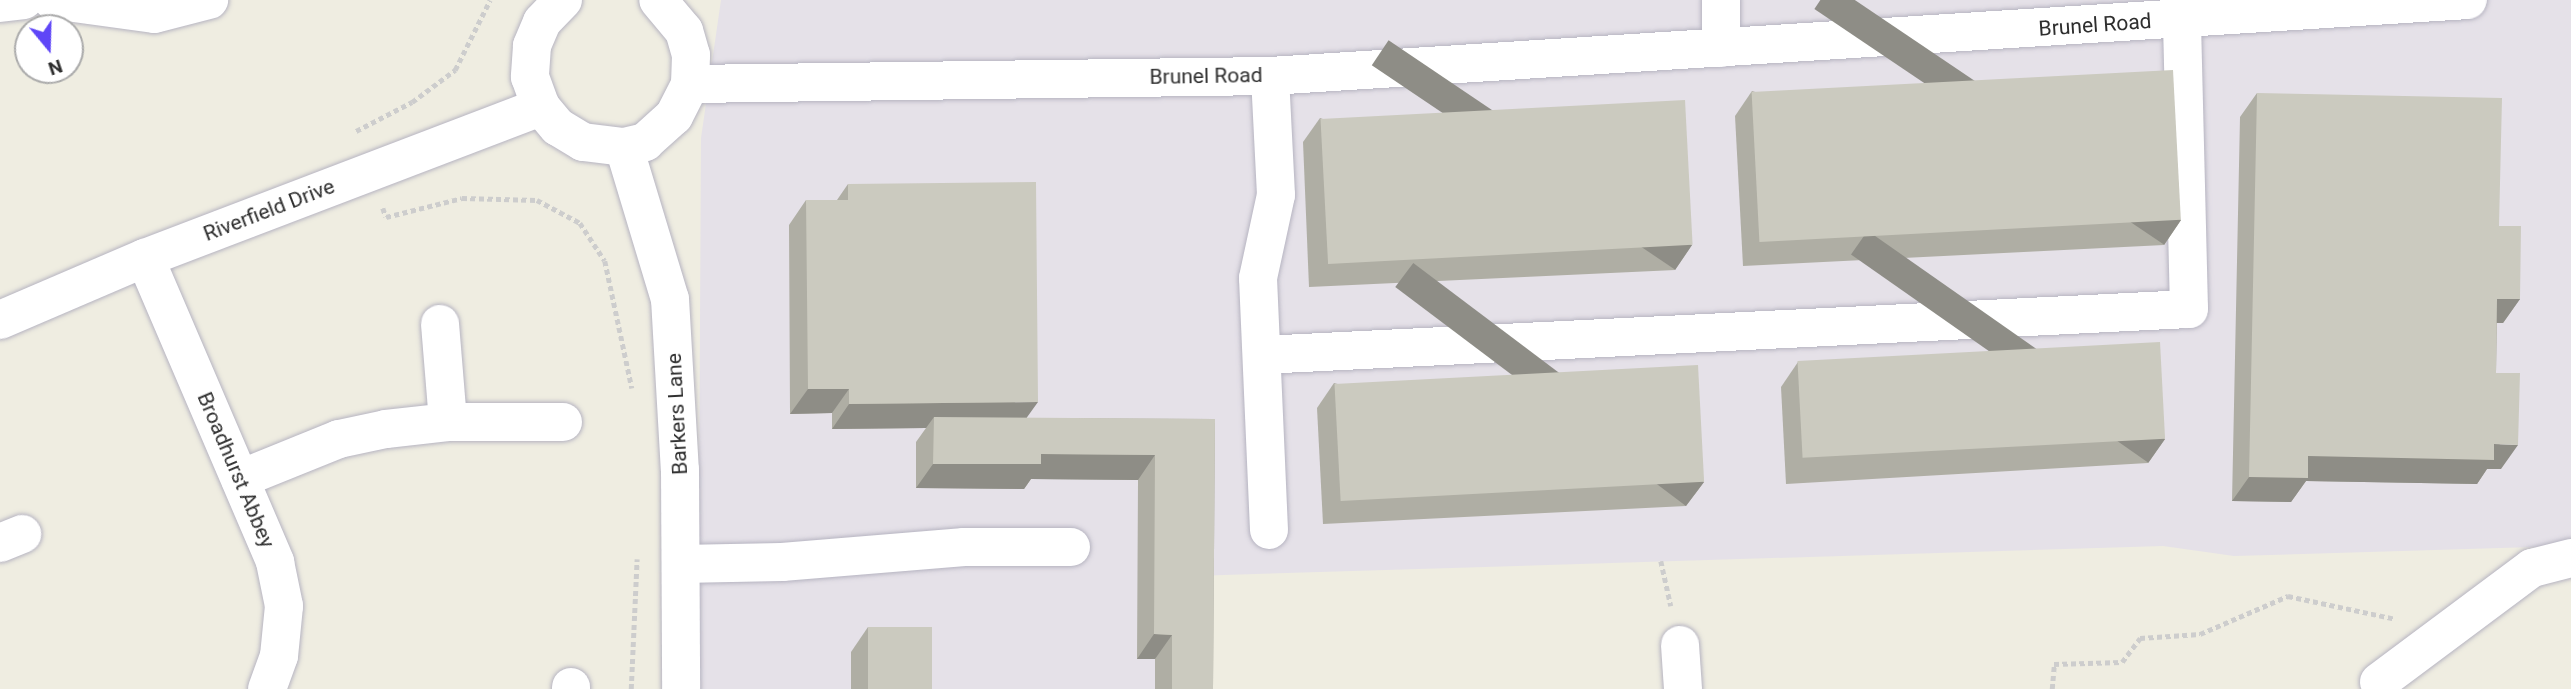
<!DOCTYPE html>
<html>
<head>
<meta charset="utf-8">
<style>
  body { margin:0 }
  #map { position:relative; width:2571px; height:689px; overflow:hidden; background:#efede1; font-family:Roboto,sans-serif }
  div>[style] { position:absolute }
  .industrial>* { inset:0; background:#e5e1e8 }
  .path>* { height:4.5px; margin-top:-2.25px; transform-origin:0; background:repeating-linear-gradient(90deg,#cdcdcd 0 5px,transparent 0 8.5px) }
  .roads { filter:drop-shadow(0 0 2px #b6b4c1) drop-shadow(0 0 2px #b6b4c1) }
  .minor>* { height:38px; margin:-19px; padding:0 19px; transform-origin:19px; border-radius:19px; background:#fff }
  .wall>* { inset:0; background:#afaea4 }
  .shaded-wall>* { inset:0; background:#8e8d86; transform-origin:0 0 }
  .building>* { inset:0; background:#cbcabf; transform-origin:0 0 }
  span { translate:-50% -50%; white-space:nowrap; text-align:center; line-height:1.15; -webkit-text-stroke:5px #fff; paint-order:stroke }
  .street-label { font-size:21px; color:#2e2e2e }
  .north { position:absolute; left:14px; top:14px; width:70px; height:70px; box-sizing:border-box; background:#fff; border:2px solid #ababab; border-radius:50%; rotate:161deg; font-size:19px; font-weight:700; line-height:28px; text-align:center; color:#2e2e2e }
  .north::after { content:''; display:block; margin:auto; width:24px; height:32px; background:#5f46f7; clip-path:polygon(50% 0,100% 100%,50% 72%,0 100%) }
</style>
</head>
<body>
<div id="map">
  <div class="industrial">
    <div style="clip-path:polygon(721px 0,2571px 0,2571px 546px,2234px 556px,2163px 546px,1160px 577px,1159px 689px,698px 689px,701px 138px)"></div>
  </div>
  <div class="path">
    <div style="left:356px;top:131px;width:63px;rotate:-27.4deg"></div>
    <div style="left:412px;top:102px;width:54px;rotate:-36.7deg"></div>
    <div style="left:455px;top:70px;width:78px;rotate:-63.4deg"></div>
    <div style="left:383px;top:208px;width:9px;rotate:72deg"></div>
    <div style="left:386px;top:217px;width:78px;rotate:-14deg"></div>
    <div style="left:462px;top:198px;width:75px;rotate:1.5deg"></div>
    <div style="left:537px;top:200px;width:49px;rotate:28.1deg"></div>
    <div style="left:580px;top:223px;width:45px;rotate:56.7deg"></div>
    <div style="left:605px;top:261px;width:130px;rotate:78deg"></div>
    <div style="left:1661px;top:561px;width:46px;rotate:77.5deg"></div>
    <div style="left:631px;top:689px;width:130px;rotate:-87.4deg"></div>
    <div style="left:2052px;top:689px;width:25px;rotate:-85deg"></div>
    <div style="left:2054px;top:664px;width:68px;rotate:-1.7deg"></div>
    <div style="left:2122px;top:662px;width:30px;rotate:-53deg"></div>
    <div style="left:2140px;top:638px;width:60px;rotate:-3.8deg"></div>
    <div style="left:2200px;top:634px;width:96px;rotate:-23.4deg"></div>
    <div style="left:2288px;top:596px;width:110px;rotate:12deg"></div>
  </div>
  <div class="roads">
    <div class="minor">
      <div style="left:52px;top:0;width:103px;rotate:7.8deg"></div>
      <div style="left:154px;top:14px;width:57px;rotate:-14.3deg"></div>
      <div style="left:563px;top:0;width:30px;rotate:134deg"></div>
      <div style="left:542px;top:22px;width:26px;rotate:113deg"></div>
      <div style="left:532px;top:46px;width:31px;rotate:94deg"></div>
      <div style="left:530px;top:77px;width:32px;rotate:70deg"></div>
      <div style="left:541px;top:107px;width:26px;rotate:50deg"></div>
      <div style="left:558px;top:127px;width:29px;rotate:31deg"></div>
      <div style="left:583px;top:142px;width:41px;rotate:7deg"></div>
      <div style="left:624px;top:147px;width:22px;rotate:-13deg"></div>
      <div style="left:645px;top:142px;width:39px;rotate:-42deg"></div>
      <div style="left:674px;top:116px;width:36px;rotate:-63deg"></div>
      <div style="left:690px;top:84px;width:29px;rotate:-88deg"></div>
      <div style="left:691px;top:55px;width:25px;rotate:-106deg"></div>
      <div style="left:684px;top:31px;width:40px;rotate:-130deg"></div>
      <div style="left:1721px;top:0;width:48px;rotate:90deg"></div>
      <div style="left:0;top:3px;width:24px;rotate:-7deg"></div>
      <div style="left:690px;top:84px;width:580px;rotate:-0.79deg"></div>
      <div style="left:1270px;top:76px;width:1200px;rotate:-3.63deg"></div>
      <div style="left:624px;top:147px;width:159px;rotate:73.2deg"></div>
      <div style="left:670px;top:299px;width:171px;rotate:86.7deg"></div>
      <div style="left:680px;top:470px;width:219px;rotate:89.7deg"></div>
      <div style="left:145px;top:258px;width:331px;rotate:66.8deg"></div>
      <div style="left:275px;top:562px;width:45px;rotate:78.4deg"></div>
      <div style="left:284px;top:606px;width:50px;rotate:95.7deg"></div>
      <div style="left:279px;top:656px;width:35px;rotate:110deg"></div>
      <div style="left:0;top:320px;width:158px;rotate:-23.2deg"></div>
      <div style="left:145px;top:258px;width:424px;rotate:-20.9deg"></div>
      <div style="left:440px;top:324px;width:98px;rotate:85.3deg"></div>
      <div style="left:1262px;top:355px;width:928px;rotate:-2.84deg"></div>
      <div style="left:2189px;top:309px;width:290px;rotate:-91.4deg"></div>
      <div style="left:240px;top:479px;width:107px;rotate:-22deg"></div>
      <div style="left:339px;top:439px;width:48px;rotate:-12deg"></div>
      <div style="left:386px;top:429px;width:62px;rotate:-6.4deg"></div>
      <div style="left:448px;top:422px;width:115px"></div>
      <div style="left:1269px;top:530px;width:252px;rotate:-92.5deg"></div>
      <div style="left:1258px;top:278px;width:85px;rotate:-77.8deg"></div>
      <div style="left:1276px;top:195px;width:119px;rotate:-92.9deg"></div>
      <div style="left:0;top:543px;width:24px;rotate:-22deg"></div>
      <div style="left:681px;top:564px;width:101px;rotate:-1.1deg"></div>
      <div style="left:782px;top:562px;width:183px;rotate:-4.7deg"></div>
      <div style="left:964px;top:547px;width:107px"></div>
      <div style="left:1680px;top:645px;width:44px;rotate:86.1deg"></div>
      <div style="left:2379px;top:682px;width:191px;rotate:-36.7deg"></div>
      <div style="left:2532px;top:568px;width:40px;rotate:-14.4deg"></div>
      <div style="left:571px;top:687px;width:2px;rotate:90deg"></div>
    </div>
  </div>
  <div class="wall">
    <div style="clip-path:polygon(1752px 91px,2181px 220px,2164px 245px,1743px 266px,1735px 116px)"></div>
    <div style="clip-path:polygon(2257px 93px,2499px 226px,2520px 299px,2503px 323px,2497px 323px,2496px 373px,2501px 469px,2487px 469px,2477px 484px,2306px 481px,2291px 502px,2232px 501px,2240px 117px)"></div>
    <div style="clip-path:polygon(1320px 118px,1692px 245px,1675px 270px,1309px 287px,1303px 142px)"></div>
    <div style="clip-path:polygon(848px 184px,1027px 418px,1215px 419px,1213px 689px,1155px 689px,1155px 659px,1137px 659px,1138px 480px,1031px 479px,1024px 489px,916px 488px,916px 442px,926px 428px,832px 429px,832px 413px,790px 414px,789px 225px,806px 200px,837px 200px)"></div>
    <div style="clip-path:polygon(1798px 362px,2165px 439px,2148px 463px,1786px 484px,1781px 387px)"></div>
    <div style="clip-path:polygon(1334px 383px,1704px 482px,1686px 506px,1323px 524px,1317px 408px)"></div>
    <div style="clip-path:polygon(868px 627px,932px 689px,851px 689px,851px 652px)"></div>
  </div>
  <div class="shaded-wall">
    <div style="left:2181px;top:220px;width:30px;height:422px;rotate:124deg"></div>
    <div style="left:1692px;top:245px;width:30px;height:366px;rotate:124deg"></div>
    <div style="clip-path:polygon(2497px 299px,2520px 299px,2503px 323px,2480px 323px)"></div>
    <div style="clip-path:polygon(808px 389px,849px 389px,832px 413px,790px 414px)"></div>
    <div style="clip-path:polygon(1038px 402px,1020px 427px,934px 417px,926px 428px,832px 429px,849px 404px)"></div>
    <div style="left:2165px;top:439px;width:29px;height:363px;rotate:125deg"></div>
    <div style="clip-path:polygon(2494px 444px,2518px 445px,2501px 469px,2487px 469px,2477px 484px,2306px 481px,2291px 502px,2232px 501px,2249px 477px,2308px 456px)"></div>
    <div style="clip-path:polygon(1041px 454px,1155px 455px,1138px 480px,1031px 479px,1024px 489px,916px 488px,933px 464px)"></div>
    <div style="left:1704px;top:482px;width:30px;height:364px;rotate:127deg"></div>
    <div style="clip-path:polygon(1154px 634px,1172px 635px,1155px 659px,1137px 659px)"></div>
  </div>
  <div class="building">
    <div style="left:2173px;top:70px;width:150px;height:422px;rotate:87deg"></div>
    <div style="clip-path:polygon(2257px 93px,2502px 98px,2499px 226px,2521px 226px,2520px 299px,2497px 299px,2496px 373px,2520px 373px,2518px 445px,2494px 444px,2494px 460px,2308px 456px,2308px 478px,2249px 477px)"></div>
    <div style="left:1685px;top:100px;width:145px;height:365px;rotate:87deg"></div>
    <div style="clip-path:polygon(1036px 182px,1038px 402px,849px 404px,849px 389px,808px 389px,806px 200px,848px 200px,848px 184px)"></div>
    <div style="left:2160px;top:342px;width:97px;height:363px;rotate:87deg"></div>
    <div style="left:1698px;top:365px;width:117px;height:364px;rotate:87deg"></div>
    <div style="clip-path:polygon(934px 417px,1215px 419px,1213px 689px,1172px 689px,1172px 635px,1154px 634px,1155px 455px,1041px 454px,1041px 464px,933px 464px)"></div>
    <div style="left:868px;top:627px;width:64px;height:62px"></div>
  </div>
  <div class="street-label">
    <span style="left:2095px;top:25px;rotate:-4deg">Brunel Road</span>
    <span style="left:1206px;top:76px;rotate:-1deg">Brunel Road</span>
    <span style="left:269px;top:210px;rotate:-21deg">Riverfield Drive</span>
    <span style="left:677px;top:414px;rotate:-93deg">Barkers Lane</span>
    <span style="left:236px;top:470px;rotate:67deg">Broadhurst Abbey</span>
  </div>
  <div class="north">N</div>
</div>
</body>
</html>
